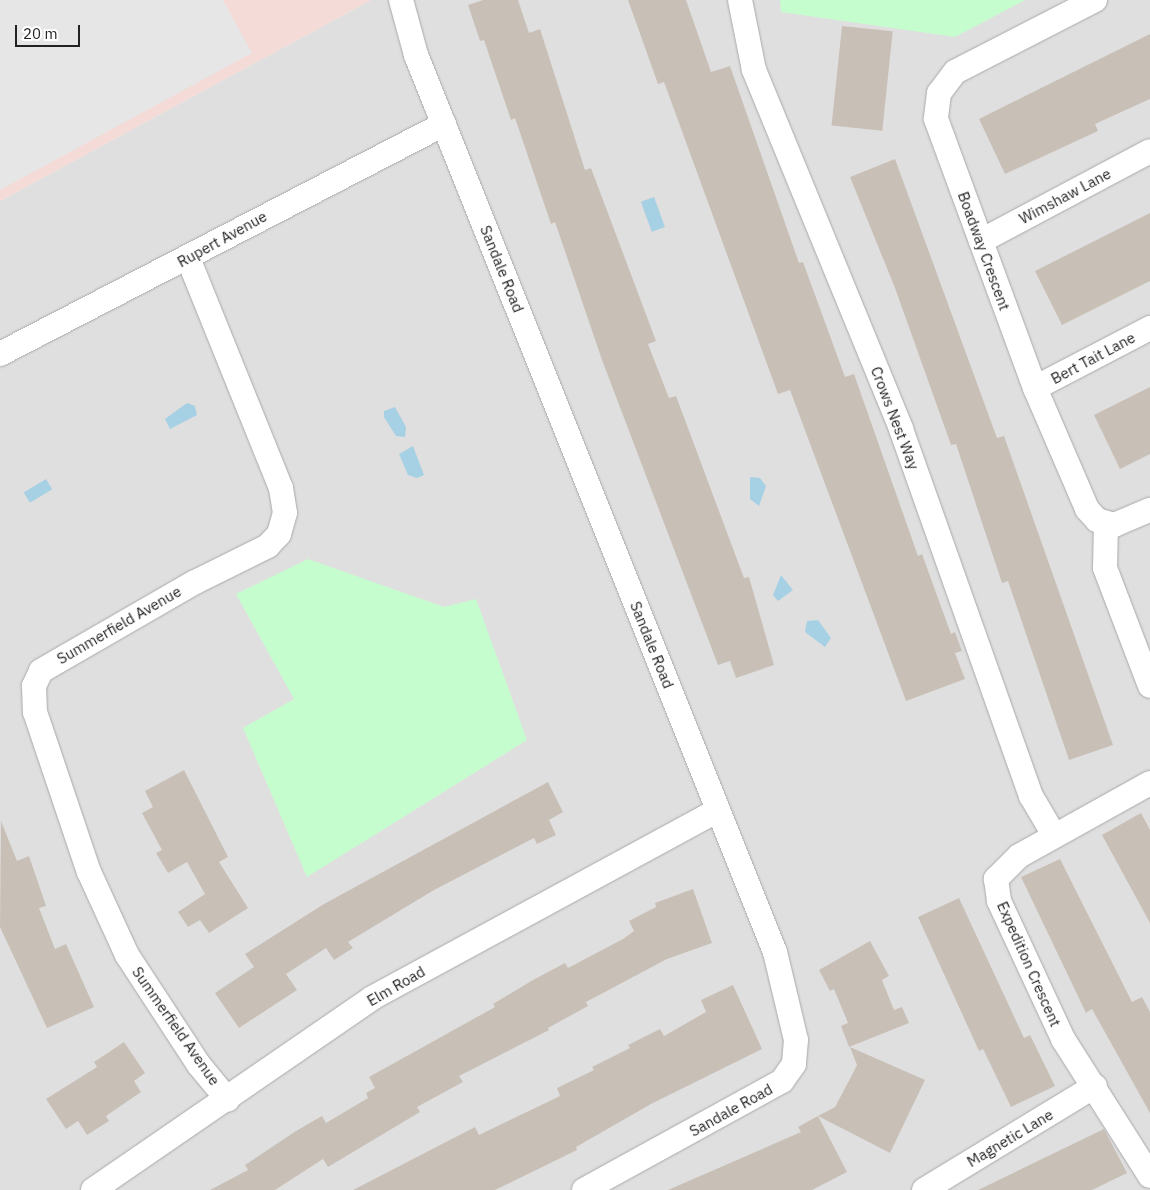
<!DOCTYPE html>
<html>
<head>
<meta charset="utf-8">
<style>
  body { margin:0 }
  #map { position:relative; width:1150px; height:1190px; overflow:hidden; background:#f3f0e8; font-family:"IBM Plex Sans",sans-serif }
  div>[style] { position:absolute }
  .residential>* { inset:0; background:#e0dfdf }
  .commercial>* { inset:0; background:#f4dbd7 }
  .park>* { inset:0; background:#c5fdce }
  .parking>* { inset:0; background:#e6e6e6 }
  .water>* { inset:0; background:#a6d0e3; transform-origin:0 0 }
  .building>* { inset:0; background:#c8c0b7; transform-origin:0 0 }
  .roads { filter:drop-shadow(0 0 1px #a9a9a9) drop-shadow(0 0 1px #a9a9a9) }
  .minor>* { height:24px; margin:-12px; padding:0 12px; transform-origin:12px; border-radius:12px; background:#fff }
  span { translate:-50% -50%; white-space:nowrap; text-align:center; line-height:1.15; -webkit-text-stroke:4px #fff; paint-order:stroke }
  .street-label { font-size:15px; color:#222 }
  .scale { position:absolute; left:15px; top:25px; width:65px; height:22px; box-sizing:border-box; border:2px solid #222; border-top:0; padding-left:6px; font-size:15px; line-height:18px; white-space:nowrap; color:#222; -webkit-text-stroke:4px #fff; paint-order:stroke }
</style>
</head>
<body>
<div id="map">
  <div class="residential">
    <div style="clip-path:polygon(371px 0,1150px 0,1150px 1190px,0 1190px,0 201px)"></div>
  </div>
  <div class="commercial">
    <div style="clip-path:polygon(0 0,371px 0,0 201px)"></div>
  </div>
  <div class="park">
    <div style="clip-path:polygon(780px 0,1025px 0,955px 37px,781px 12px)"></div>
    <div style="clip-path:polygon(308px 559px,444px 607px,476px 599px,527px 740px,307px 877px,243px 728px,294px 699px,236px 594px)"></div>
  </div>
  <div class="parking">
    <div style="clip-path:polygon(0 0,223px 0,252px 53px,0 190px)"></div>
  </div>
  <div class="water">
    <div style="left:654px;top:197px;width:32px;height:14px;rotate:70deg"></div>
    <div style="clip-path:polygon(187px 403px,195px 406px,197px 415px,170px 429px,165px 419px)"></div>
    <div style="clip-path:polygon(395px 407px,406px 427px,405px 437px,396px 436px,384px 417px,384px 411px)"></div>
    <div style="clip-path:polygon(413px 446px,424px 475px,417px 478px,408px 475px,399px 454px)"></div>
    <div style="clip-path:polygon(750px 477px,760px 478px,766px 486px,759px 506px,750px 499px)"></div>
    <div style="left:46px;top:479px;width:12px;height:26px;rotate:59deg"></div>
    <div style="clip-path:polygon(781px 575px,793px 590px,778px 601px,773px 595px)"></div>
    <div style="clip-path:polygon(818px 620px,831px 638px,825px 647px,805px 632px,807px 621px)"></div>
  </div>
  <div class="building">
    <div style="clip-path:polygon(483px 0,518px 0,529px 33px,540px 29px,585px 170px,591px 168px,656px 341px,648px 344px,669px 398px,676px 396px,744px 578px,749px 577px,774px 665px,736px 678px,730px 661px,718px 665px,602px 360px,555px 222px,551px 224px,515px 118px,511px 120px,484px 40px,480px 41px,468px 5px)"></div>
    <div style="clip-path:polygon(628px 0,686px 0,711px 72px,730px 66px,799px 263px,803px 262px,845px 377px,854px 374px,918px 556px,922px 554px,951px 634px,955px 632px,962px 651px,955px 653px,965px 679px,906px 701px,790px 390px,778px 394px,664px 82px,658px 84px)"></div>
    <div style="left:842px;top:26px;width:51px;height:100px;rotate:6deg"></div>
    <div style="clip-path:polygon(1150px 34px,1150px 99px,1095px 124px,1098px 131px,1005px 174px,979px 119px)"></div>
    <div style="clip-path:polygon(895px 159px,997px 438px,1004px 436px,1113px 745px,1069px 760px,1008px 581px,1002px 583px,956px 444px,951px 445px,895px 288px,850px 177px)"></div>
    <div style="clip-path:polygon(1150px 213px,1150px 281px,1062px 325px,1035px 271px)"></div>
    <div style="clip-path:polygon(1150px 387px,1150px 454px,1120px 469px,1094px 415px)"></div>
    <div style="clip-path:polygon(184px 770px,228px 857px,219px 862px,248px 908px,209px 933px,200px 920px,188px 927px,178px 912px,205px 894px,187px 862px,168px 873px,156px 853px,162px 850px,142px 813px,153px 807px,145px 791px)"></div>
    <div style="clip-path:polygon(548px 782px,563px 812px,549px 820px,556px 835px,537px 844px,534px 838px,434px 890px,348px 942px,353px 948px,334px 960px,326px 948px,286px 974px,297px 990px,239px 1028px,215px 993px,254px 967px,245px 954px,324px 904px)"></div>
    <div style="clip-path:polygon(1141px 813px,1150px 830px,1150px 923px,1102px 835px)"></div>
    <div style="clip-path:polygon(1px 821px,17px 861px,29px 856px,46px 906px,39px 908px,55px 949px,66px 944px,94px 1007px,47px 1028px,0 927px)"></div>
    <div style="clip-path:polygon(1060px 859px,1132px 1002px,1142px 997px,1150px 1012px,1150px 1113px,1092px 1009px,1086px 1013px,1021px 877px)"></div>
    <div style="clip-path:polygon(693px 889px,712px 943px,667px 959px,586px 1002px,588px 1006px,548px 1028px,549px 1030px,459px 1076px,463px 1082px,417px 1107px,420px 1112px,328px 1167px,323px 1159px,275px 1190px,210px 1190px,248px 1170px,245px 1165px,296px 1131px,322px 1116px,326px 1123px,368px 1098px,366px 1093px,375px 1088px,369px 1077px,495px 1007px,493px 1004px,533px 980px,565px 963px,568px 968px,623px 939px,634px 931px,629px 921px,656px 907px,655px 903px)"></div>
    <div style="clip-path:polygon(959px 898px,1024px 1038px,1030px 1035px,1055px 1086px,1011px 1107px,983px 1049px,979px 1051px,918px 917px)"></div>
    <div style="clip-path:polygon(870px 941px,889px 976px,882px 980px,894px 1010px,902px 1007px,909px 1023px,849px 1047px,841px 1026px,848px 1023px,834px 989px,830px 991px,819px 970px)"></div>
    <div style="clip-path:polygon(733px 985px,762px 1049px,651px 1104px,576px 1147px,577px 1150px,495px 1190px,353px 1190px,475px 1127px,479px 1135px,560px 1096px,557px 1088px,594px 1070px,592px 1067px,630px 1048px,628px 1045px,660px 1029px,664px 1036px,706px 1012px,701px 1000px)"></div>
    <div style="clip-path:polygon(124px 1042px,145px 1073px,134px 1081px,141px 1092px,106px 1116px,109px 1121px,87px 1135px,78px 1121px,66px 1129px,46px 1099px,97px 1067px,94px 1062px)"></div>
    <div style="clip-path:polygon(850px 1047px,925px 1080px,890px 1153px,818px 1116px,835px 1107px,852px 1075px,857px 1065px)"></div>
    <div style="clip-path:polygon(818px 1116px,847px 1172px,812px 1190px,668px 1190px,801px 1132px,798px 1127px)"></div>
    <div style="clip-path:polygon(1104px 1129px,1127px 1173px,1092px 1190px,978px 1190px)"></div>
  </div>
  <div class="roads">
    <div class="minor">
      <div style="left:401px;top:0;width:57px;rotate:74.7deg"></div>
      <div style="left:416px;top:55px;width:966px;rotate:68.19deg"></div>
      <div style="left:775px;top:952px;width:90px;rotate:76.6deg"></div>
      <div style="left:796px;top:1040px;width:24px;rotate:95deg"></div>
      <div style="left:794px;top:1064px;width:21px;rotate:125deg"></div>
      <div style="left:782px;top:1081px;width:226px;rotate:151.2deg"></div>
      <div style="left:740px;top:0;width:71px;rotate:78.7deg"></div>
      <div style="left:754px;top:70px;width:388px;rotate:67.7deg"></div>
      <div style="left:901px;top:429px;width:389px;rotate:70.5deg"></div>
      <div style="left:1031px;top:796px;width:45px;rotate:59.5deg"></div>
      <div style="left:1095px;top:0;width:157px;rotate:152.8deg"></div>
      <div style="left:955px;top:72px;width:26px;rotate:127deg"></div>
      <div style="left:939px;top:93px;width:26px;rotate:97deg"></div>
      <div style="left:936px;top:119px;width:287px;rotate:69.8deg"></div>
      <div style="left:1035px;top:388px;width:132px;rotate:66.7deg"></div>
      <div style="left:1087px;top:509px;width:15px;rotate:48deg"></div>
      <div style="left:1097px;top:520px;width:18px;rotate:16deg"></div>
      <div style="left:1114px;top:525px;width:39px;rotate:-23deg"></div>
      <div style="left:981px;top:241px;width:191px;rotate:-28deg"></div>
      <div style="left:188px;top:258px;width:248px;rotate:68deg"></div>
      <div style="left:281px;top:488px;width:25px;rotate:81deg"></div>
      <div style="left:285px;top:513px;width:22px;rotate:106deg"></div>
      <div style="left:279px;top:534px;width:16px;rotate:133deg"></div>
      <div style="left:268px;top:546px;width:81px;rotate:153.7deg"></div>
      <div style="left:195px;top:582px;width:178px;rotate:150deg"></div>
      <div style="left:41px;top:671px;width:17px;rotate:115deg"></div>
      <div style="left:34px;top:686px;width:26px;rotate:88deg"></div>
      <div style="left:35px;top:712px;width:169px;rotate:71.4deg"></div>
      <div style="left:89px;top:872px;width:91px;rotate:65.4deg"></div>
      <div style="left:127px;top:955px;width:131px;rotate:56.8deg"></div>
      <div style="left:199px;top:1065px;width:45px;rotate:50.4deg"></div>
      <div style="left:0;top:354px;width:500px;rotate:-27.38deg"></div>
      <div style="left:1035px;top:388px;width:130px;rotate:-27.6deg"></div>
      <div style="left:1106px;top:524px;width:44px;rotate:91.3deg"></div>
      <div style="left:1105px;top:568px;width:126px;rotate:69.1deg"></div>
      <div style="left:1150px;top:783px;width:150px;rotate:150.9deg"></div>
      <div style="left:1019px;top:856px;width:33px;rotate:135deg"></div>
      <div style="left:996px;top:879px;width:22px;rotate:82deg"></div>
      <div style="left:999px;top:901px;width:152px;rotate:65.1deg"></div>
      <div style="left:1063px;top:1039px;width:162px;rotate:57.6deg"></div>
      <div style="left:93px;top:1190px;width:339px;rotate:-34.5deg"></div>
      <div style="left:372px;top:998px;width:392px;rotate:-28.5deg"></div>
      <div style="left:924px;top:1190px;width:200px;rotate:-31.3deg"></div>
    </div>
  </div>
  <div class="street-label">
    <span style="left:1065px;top:196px;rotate:-28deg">Wimshaw Lane</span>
    <span style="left:222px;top:239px;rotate:-29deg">Rupert Avenue</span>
    <span style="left:984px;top:251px;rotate:70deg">Boadway Crescent</span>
    <span style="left:502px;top:269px;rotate:68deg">Sandale Road</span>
    <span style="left:1093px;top:358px;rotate:-28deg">Bert Tait Lane</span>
    <span style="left:895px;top:418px;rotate:69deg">Crows Nest Way</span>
    <span style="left:119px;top:625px;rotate:-30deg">Summerfield Avenue</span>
    <span style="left:652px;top:645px;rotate:68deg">Sandale Road</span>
    <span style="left:1029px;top:964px;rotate:66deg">Expedition Crescent</span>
    <span style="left:396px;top:986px;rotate:-30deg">Elm Road</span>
    <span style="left:176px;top:1026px;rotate:55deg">Summerfield Avenue</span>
    <span style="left:731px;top:1110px;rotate:-29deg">Sandale Road</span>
    <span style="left:1010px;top:1138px;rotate:-31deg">Magnetic Lane</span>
  </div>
  <div class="scale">20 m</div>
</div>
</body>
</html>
